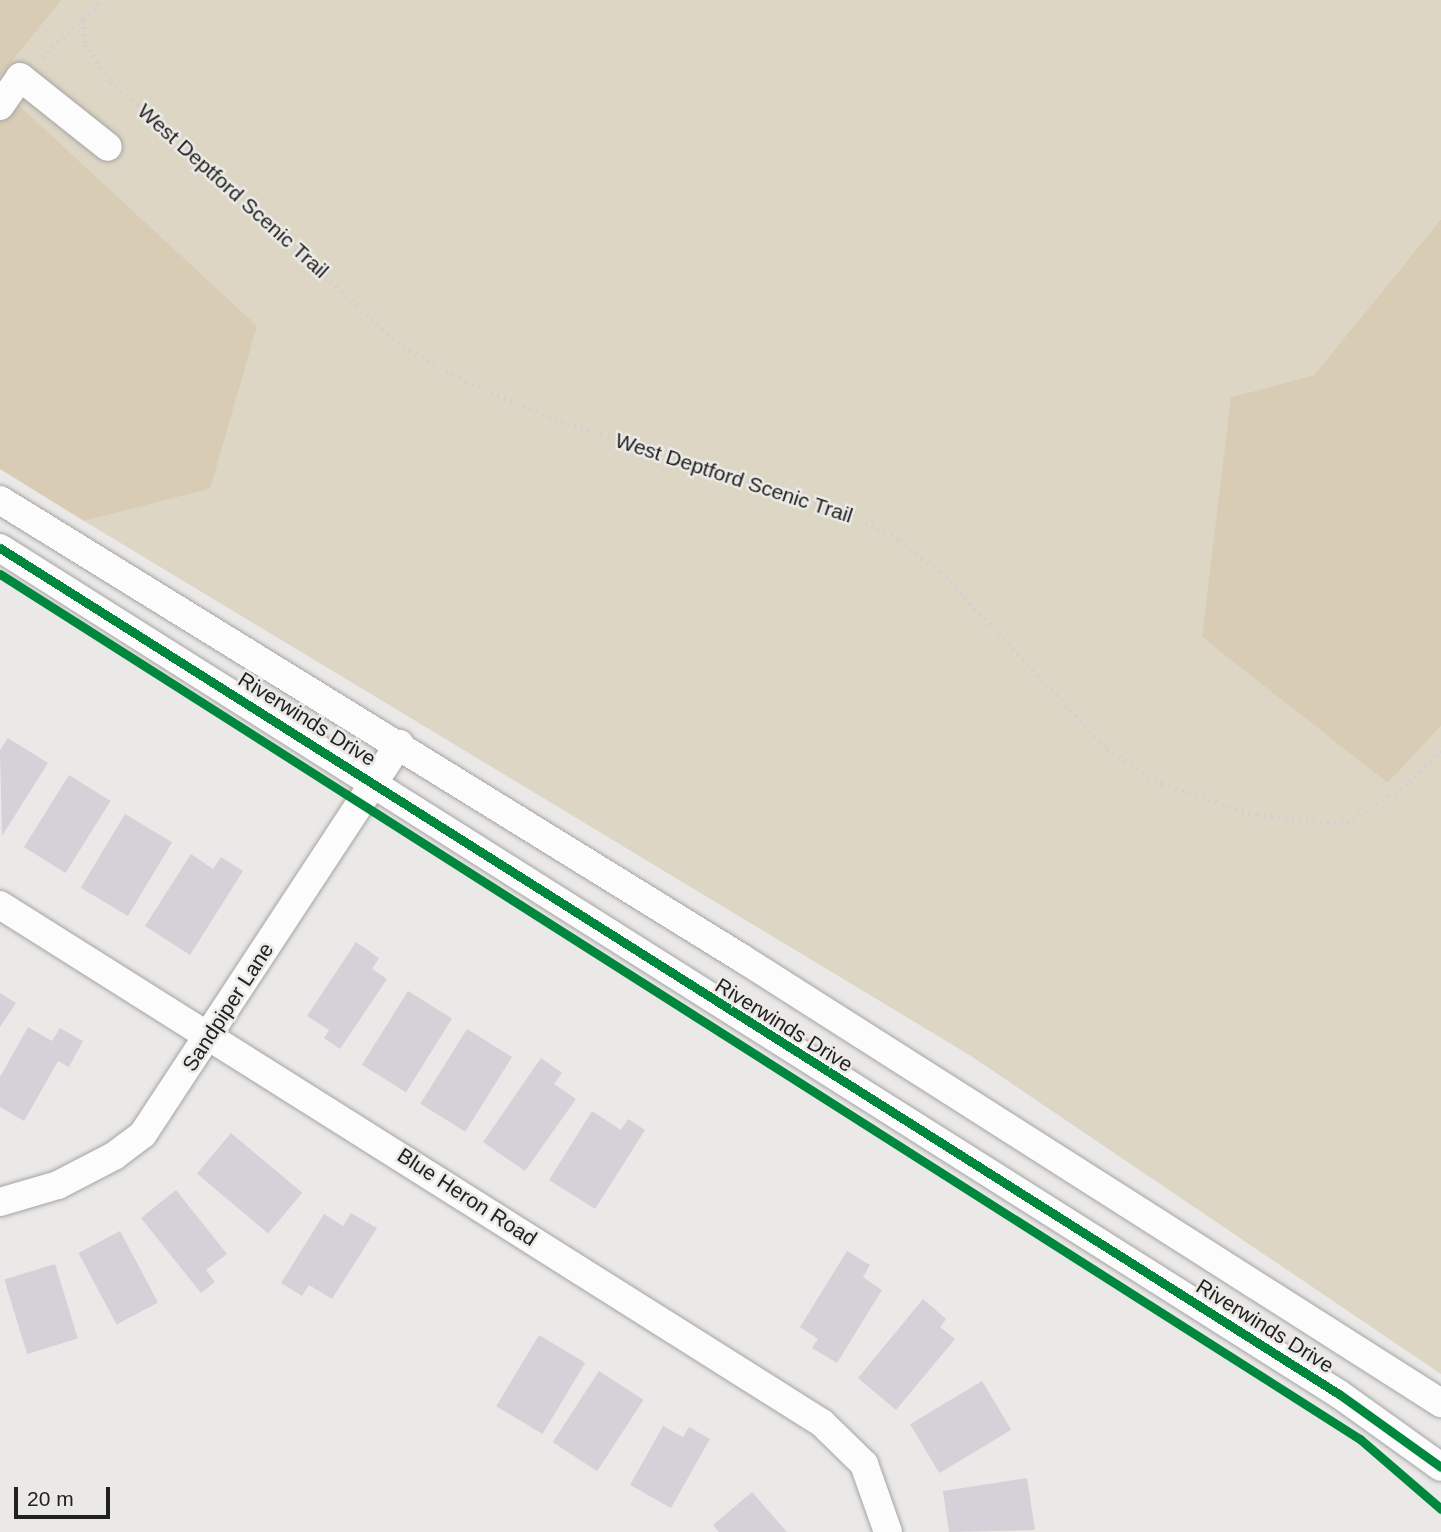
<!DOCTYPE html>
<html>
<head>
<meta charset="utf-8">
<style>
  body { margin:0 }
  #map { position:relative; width:1441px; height:1532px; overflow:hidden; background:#eae9e8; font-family:Helvetica,sans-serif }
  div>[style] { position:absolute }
  .green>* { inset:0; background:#ddd6c5 }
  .forest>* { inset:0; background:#d8cdb4 }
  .building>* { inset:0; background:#d6d0d8; transform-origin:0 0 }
  .path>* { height:4.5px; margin-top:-2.25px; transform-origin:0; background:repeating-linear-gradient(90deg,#d1d1d0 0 2px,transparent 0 7px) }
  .roads { filter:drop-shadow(0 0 2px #a5a4a3) drop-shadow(0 0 2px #a5a4a3) }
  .minor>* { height:28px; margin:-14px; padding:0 14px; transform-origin:14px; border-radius:14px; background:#fcfcfc }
  .cycleway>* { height:9px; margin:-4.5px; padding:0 4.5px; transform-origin:4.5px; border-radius:4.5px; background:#00873e }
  span { translate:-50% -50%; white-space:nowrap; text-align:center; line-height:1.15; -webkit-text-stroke:5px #ebeae7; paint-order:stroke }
  .street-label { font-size:21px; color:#212120 }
  .scale { position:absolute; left:14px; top:1487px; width:96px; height:32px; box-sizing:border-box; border:4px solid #212120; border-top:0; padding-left:9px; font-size:21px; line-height:24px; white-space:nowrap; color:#212120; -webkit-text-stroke:5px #ebeae7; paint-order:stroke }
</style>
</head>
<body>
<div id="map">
  <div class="green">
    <div style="clip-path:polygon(62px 0,1441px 0,1441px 219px,1314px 375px,1231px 397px,1388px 783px,1441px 726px,1441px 1374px,971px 1056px,84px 521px,210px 489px,0 88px,0 76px)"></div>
  </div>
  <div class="forest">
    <div style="clip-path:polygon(0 0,62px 0,0 76px)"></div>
    <div style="clip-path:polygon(0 88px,257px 326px,210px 489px,84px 521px,0 469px)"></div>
    <div style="clip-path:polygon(1441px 219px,1441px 726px,1388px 783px,1202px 637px,1231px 397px,1314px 375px)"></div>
  </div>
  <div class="building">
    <div style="clip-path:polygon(8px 738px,48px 763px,2px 836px,0 750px)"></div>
    <div style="left:69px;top:775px;width:49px;height:85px;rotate:32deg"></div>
    <div style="left:125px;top:814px;width:55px;height:86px;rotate:31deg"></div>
    <div style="clip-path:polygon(191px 854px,213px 869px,221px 857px,243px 871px,190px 955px,145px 926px)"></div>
    <div style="clip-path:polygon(356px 942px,379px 958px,372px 969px,387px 979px,340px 1049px,324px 1038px,329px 1030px,307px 1016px)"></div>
    <div style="left:408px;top:991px;width:52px;height:87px;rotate:32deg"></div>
    <div style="clip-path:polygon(0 993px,16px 1003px,0 1027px)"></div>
    <div style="clip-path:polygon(28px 1027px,52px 1041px,60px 1028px,83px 1041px,69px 1067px,58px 1061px,24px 1121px,0 1107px,0 1077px)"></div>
    <div style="left:467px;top:1029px;width:53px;height:88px;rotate:32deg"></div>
    <div style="clip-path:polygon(541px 1058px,562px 1073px,554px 1084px,576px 1099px,525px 1171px,483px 1142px)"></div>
    <div style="clip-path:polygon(592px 1111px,621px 1130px,628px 1119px,645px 1130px,595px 1209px,549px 1180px)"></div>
    <div style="left:231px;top:1133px;width:93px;height:53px;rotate:40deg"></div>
    <div style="clip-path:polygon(176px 1190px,227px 1254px,206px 1270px,215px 1282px,201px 1293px,141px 1218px)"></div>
    <div style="clip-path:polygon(351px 1213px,377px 1228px,332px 1299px,309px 1285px,302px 1296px,281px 1283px,324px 1214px,343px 1226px)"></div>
    <div style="left:120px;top:1231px;width:81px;height:47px;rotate:62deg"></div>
    <div style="clip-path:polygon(847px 1251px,870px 1265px,863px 1277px,882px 1290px,837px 1363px,812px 1348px,818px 1339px,800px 1327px)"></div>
    <div style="left:55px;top:1264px;width:78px;height:53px;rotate:73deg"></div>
    <div style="clip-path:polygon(923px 1299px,946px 1319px,940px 1327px,955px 1339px,896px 1410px,858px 1378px)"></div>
    <div style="left:539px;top:1335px;width:54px;height:83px;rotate:31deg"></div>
    <div style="left:599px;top:1371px;width:53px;height:85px;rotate:33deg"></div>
    <div style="left:982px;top:1381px;width:57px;height:84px;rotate:59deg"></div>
    <div style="clip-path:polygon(663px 1426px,683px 1437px,689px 1427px,710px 1439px,671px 1508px,630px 1485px)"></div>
    <div style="clip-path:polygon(1027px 1478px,1035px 1530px,949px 1532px,943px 1491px)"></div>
    <div style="clip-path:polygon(752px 1492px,787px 1532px,719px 1532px,713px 1525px)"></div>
  </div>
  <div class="path">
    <div style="left:83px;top:20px;width:24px;rotate:85deg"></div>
    <div style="left:85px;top:44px;width:45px;rotate:56.7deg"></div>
    <div style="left:110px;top:82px;width:66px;rotate:38.3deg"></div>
    <div style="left:162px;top:123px;width:322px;rotate:43.1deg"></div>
    <div style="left:397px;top:343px;width:71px;rotate:29.4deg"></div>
    <div style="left:459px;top:378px;width:103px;rotate:23.3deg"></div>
    <div style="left:554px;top:419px;width:314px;rotate:18deg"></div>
    <div style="left:853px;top:516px;width:53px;rotate:27.1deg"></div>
    <div style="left:900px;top:540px;width:59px;rotate:38.8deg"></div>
    <div style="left:946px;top:577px;width:236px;rotate:46.9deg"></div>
    <div style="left:1107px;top:749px;width:65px;rotate:32.5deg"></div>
    <div style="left:1162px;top:784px;width:100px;rotate:18.1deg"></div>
    <div style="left:1257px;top:815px;width:90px;rotate:5.1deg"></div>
    <div style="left:1347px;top:823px;width:75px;rotate:-33.1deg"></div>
    <div style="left:1410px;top:782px;width:46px;rotate:-47.6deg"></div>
    <div style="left:42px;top:57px;width:83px;rotate:-43.5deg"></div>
  </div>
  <div class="roads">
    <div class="minor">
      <div style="left:0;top:106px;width:35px;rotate:-55deg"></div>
      <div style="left:20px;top:77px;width:112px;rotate:38.5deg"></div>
      <div style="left:0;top:500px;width:870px;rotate:31.7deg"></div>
      <div style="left:740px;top:957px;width:831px;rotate:32.47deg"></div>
      <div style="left:0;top:548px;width:1584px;rotate:32.29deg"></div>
      <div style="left:1339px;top:1394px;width:125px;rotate:35.6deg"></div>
      <div style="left:0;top:905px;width:972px;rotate:32.22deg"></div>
      <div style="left:822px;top:1423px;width:59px;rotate:44.3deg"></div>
      <div style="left:864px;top:1464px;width:72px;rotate:70.6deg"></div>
      <div style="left:0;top:1202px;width:60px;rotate:-16.3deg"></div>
      <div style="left:58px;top:1185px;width:63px;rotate:-27.4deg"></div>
      <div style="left:114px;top:1156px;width:36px;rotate:-37deg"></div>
      <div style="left:143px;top:1134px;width:467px;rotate:-56.7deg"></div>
    </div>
  </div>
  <div class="cycleway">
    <div style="left:0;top:548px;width:1584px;rotate:32.29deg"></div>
    <div style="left:1339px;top:1394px;width:125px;rotate:35.6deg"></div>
    <div style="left:0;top:574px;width:1612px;rotate:32.46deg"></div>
    <div style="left:1360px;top:1439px;width:107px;rotate:40.8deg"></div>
  </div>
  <div class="street-label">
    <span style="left:233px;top:191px;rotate:42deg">West Deptford Scenic Trail</span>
    <span style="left:734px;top:478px;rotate:18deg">West Deptford Scenic Trail</span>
    <span style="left:307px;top:719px;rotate:32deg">Riverwinds Drive</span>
    <span style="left:228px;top:1007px;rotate:-57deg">Sandpiper Lane</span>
    <span style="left:784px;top:1025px;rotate:32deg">Riverwinds Drive</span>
    <span style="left:467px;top:1197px;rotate:33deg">Blue Heron Road</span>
    <span style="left:1265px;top:1326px;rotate:32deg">Riverwinds Drive</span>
  </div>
  <div class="scale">20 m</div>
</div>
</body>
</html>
